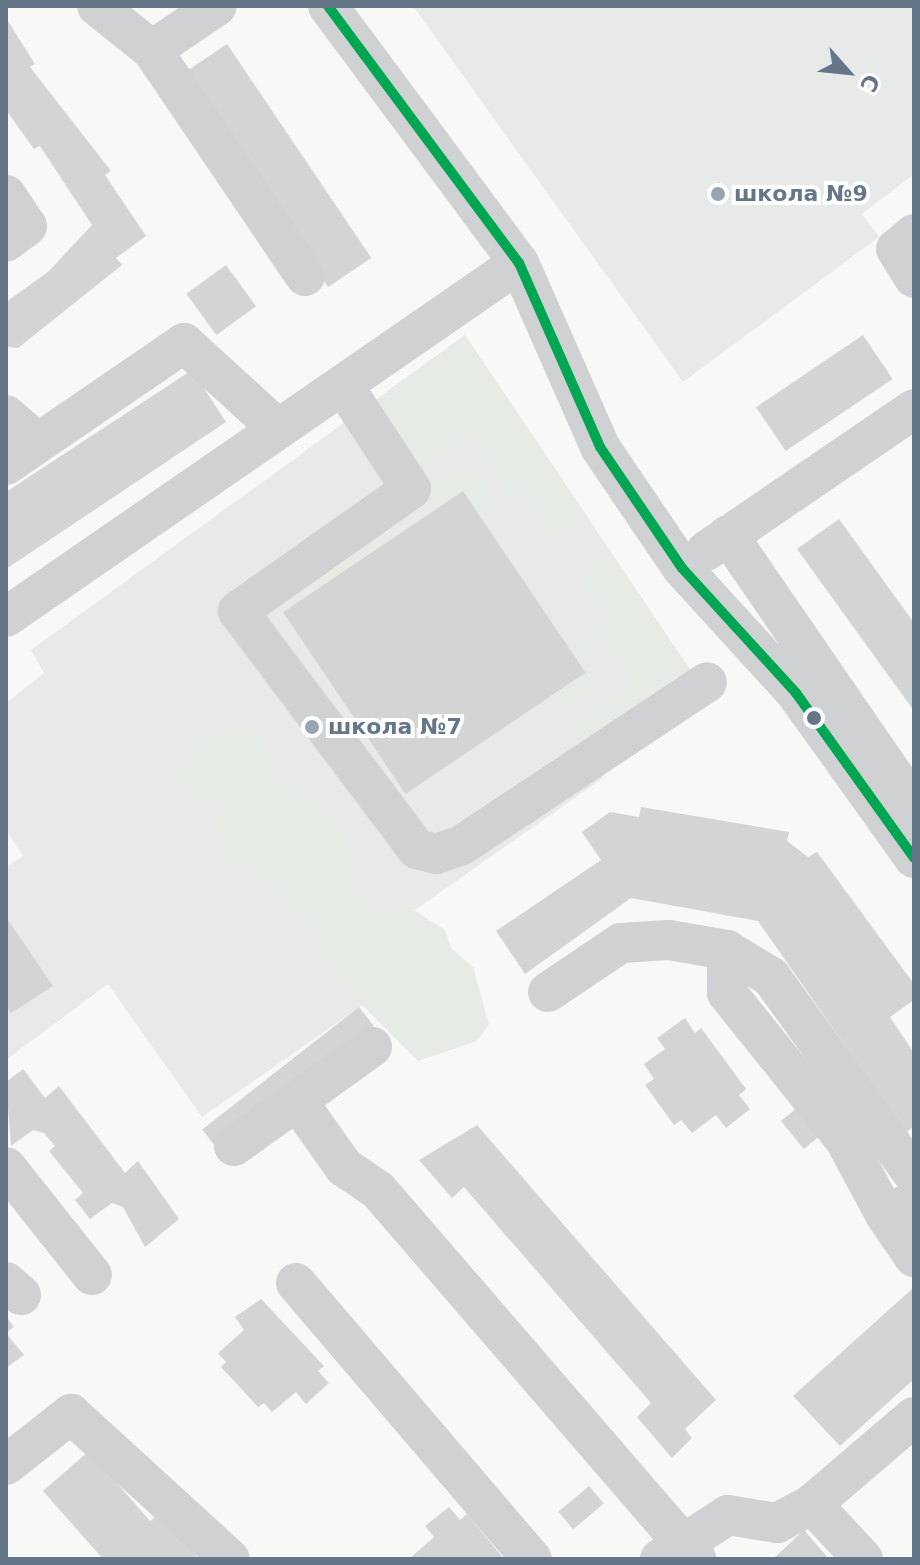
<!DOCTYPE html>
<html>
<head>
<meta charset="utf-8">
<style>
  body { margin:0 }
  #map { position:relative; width:920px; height:1565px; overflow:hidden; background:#f8f8f7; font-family:"DejaVu Sans",sans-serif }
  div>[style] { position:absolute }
  .built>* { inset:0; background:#e8eae9 }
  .green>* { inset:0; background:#e7ebe5; transform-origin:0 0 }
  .building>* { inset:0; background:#d3d4d4; transform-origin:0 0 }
  .minor>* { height:40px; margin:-20px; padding:0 20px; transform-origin:20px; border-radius:20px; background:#d0d1d2 }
  .bus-1>* { height:10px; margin:-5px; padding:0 5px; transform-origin:5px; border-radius:5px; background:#00a651 }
  .dots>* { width:22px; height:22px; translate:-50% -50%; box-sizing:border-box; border:4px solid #fff; border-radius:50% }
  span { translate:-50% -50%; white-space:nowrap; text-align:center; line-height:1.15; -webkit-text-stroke:8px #fff; paint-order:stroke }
  .poi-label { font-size:22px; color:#667689; font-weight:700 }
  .left { translate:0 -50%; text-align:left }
  .frame { position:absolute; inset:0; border:8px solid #667689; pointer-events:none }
  .north { position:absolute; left:808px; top:32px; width:80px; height:80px; -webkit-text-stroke:6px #fff; paint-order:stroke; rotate:117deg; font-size:22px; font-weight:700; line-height:32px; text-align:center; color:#667689 }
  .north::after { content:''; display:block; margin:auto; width:28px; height:36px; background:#667689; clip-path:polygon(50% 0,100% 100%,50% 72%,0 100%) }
</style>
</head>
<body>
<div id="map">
  <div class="built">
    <div style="clip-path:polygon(413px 6px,914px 6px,914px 174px,862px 214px,879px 237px,683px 382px)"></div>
    <div style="clip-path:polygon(465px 335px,693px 674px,585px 751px,603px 778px,392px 926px,417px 967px,202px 1117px,108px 984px,6px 1060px,6px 867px,23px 856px,6px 830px,6px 703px,44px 673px,31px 650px)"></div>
  </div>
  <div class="green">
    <div style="clip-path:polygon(465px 335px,587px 516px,562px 534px,547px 532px,521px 490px,510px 497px,468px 437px,414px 477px,368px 406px)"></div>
    <div style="clip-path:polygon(462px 465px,472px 467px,499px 504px,480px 516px,463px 491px,436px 509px,421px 491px)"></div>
    <div style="left:398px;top:517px;width:14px;height:131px;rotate:56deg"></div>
    <div style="clip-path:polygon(610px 551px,693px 674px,584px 751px,568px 728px,631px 684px,594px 630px,607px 622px,580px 576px)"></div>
    <div style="clip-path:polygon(584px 638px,603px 678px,561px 709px,551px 695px,568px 648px)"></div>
    <div style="clip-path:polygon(255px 725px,275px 768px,339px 823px,356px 858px,349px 887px,369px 900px,397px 899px,445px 930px,451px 948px,473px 967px,489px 1024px,477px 1041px,418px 1061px,339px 982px,319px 954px,322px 931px,298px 919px,266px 880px,239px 874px,226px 860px,226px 839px,209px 822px,224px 803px,187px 798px,172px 769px,200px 736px)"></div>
  </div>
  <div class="building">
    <div style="clip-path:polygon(6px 18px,35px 64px,30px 67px,111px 171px,105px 175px,146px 236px,116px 258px,122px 265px,18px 348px,6px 347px,6px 302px,48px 272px,92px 225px,40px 146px,34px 149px,6px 110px)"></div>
    <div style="left:227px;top:44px;width:258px;height:52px;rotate:56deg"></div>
    <div style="left:226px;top:265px;width:51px;height:49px;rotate:54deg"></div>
    <div style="left:863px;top:335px;width:53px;height:129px;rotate:56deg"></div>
    <div style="clip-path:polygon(192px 370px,226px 422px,6px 569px,6px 492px)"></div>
    <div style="left:463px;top:491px;width:219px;height:217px;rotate:56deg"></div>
    <div style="clip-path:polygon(839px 519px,914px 623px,914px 711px,797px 549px)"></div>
    <div style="clip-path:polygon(641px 807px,789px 832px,787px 841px,808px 857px,817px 852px,914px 984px,914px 1000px,890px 1017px,914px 1053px,914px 1126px,906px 1133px,758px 921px,631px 898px,525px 974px,496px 931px,601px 860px,582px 832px,610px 812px,639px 817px)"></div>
    <div style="clip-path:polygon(6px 917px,53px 986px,11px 1013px,6px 1006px)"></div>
    <div style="left:359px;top:1007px;width:24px;height:199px;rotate:52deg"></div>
    <div style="clip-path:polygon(685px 1018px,695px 1033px,701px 1028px,746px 1089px,739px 1095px,750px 1109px,726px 1128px,716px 1115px,692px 1133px,681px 1120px,674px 1125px,645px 1085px,654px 1079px,644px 1064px,665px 1049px,657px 1038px)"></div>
    <div style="clip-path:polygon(23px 1069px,45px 1098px,59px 1086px,125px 1173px,138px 1161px,179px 1219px,145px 1247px,123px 1207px,112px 1203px,90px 1219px,75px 1200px,83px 1193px,49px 1151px,55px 1146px,44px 1133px,33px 1130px,11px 1146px,6px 1082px)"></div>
    <div style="left:802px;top:1104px;width:36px;height:27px;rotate:51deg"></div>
    <div style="clip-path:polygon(477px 1125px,716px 1400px,685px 1429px,692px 1438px,672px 1458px,637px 1417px,651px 1403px,464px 1187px,452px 1198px,419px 1160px)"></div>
    <div style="clip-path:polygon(912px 1289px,914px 1379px,840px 1446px,793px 1396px)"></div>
    <div style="clip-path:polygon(261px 1299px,324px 1366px,318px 1371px,329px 1383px,306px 1404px,296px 1392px,272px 1412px,264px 1403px,258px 1407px,221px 1367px,226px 1362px,218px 1353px,244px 1330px,235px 1317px)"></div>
    <div style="clip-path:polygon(6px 1316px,14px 1327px,6px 1333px,24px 1355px,6px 1368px)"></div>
    <div style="clip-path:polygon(89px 1451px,150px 1521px,159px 1514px,199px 1559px,103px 1559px,43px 1491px)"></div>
    <div style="left:589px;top:1486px;width:23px;height:40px;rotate:50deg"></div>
    <div style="clip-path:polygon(449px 1507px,460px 1520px,467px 1514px,504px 1559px,409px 1559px,434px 1537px,425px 1526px)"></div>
    <div style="clip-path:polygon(804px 1530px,829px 1559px,773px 1559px)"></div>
  </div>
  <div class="minor">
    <div style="left:97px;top:6px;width:70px;rotate:38.7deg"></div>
    <div style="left:152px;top:50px;width:273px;rotate:55.9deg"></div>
    <div style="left:328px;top:6px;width:320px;rotate:53.4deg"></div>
    <div style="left:519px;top:263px;width:201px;rotate:66.2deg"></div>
    <div style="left:600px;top:447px;width:146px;rotate:55.9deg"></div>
    <div style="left:682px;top:568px;width:169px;rotate:47.6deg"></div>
    <div style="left:796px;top:693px;width:203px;rotate:54.4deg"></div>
    <div style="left:152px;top:50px;width:78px;rotate:-34.1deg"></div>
    <div style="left:6px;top:195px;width:37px;rotate:56deg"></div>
    <div style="left:27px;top:226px;width:26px;rotate:143deg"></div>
    <div style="left:914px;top:234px;width:23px;rotate:140deg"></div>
    <div style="left:896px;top:249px;width:34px;rotate:58deg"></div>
    <div style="left:343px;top:385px;width:124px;rotate:56.8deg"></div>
    <div style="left:411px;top:489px;width:212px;rotate:144.8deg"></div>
    <div style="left:238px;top:611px;width:298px;rotate:53.1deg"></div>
    <div style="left:417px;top:849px;width:20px;rotate:15deg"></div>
    <div style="left:436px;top:854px;width:28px;rotate:-19deg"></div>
    <div style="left:462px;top:845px;width:294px;rotate:-33.6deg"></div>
    <div style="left:6px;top:415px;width:41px;rotate:41.1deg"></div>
    <div style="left:6px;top:465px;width:216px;rotate:-34.4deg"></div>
    <div style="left:184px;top:343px;width:126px;rotate:42.4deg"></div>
    <div style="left:728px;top:535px;width:329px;rotate:55.5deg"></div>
    <div style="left:706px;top:551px;width:252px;rotate:-34.3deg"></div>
    <div style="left:6px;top:617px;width:623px;rotate:-34.61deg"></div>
    <div style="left:727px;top:950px;width:43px;rotate:90deg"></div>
    <div style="left:727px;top:993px;width:189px;rotate:51.2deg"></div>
    <div style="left:845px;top:1140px;width:86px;rotate:61.7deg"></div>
    <div style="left:548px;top:992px;width:88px;rotate:-33.9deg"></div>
    <div style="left:621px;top:943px;width:48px;rotate:-3.6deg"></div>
    <div style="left:669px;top:940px;width:59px;rotate:9.8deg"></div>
    <div style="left:727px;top:950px;width:52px;rotate:31.5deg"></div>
    <div style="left:771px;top:977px;width:244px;rotate:54.2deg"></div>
    <div style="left:298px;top:1102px;width:80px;rotate:54.7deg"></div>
    <div style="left:344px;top:1167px;width:41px;rotate:34.1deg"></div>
    <div style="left:378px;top:1190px;width:487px;rotate:49.2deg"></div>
    <div style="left:234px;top:1146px;width:170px;rotate:-35.7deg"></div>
    <div style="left:6px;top:1167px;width:138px;rotate:51.5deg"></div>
    <div style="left:907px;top:1204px;width:24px;rotate:150deg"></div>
    <div style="left:886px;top:1216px;width:50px;rotate:55.7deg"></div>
    <div style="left:6px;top:1282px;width:20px;rotate:41deg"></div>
    <div style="left:296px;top:1283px;width:363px;rotate:49.5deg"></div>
    <div style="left:6px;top:1465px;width:83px;rotate:-38.1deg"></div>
    <div style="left:71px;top:1414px;width:215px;rotate:42.4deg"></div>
    <div style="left:812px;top:1504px;width:134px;rotate:-40.5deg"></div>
    <div style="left:660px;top:1559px;width:81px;rotate:-32.9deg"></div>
    <div style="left:728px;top:1515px;width:50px;rotate:9.3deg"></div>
    <div style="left:777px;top:1523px;width:40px;rotate:-28deg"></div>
    <div style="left:812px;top:1504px;width:75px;rotate:47.2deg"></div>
  </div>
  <div class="bus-1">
    <div style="left:328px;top:6px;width:320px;rotate:53.4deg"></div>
    <div style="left:519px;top:263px;width:201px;rotate:66.2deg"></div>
    <div style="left:600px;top:447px;width:146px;rotate:55.9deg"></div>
    <div style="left:682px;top:568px;width:169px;rotate:47.6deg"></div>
    <div style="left:796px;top:693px;width:203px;rotate:54.4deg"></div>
  </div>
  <div class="dots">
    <div style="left:718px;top:194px;background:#99a4b0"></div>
    <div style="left:814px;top:718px;background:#667689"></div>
    <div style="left:312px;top:727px;background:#99a4b0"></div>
  </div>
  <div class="poi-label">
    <span class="left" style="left:734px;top:194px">школа №9</span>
    <span class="left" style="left:328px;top:727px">школа №7</span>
  </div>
  <div class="frame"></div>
  <div class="north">С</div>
</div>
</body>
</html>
